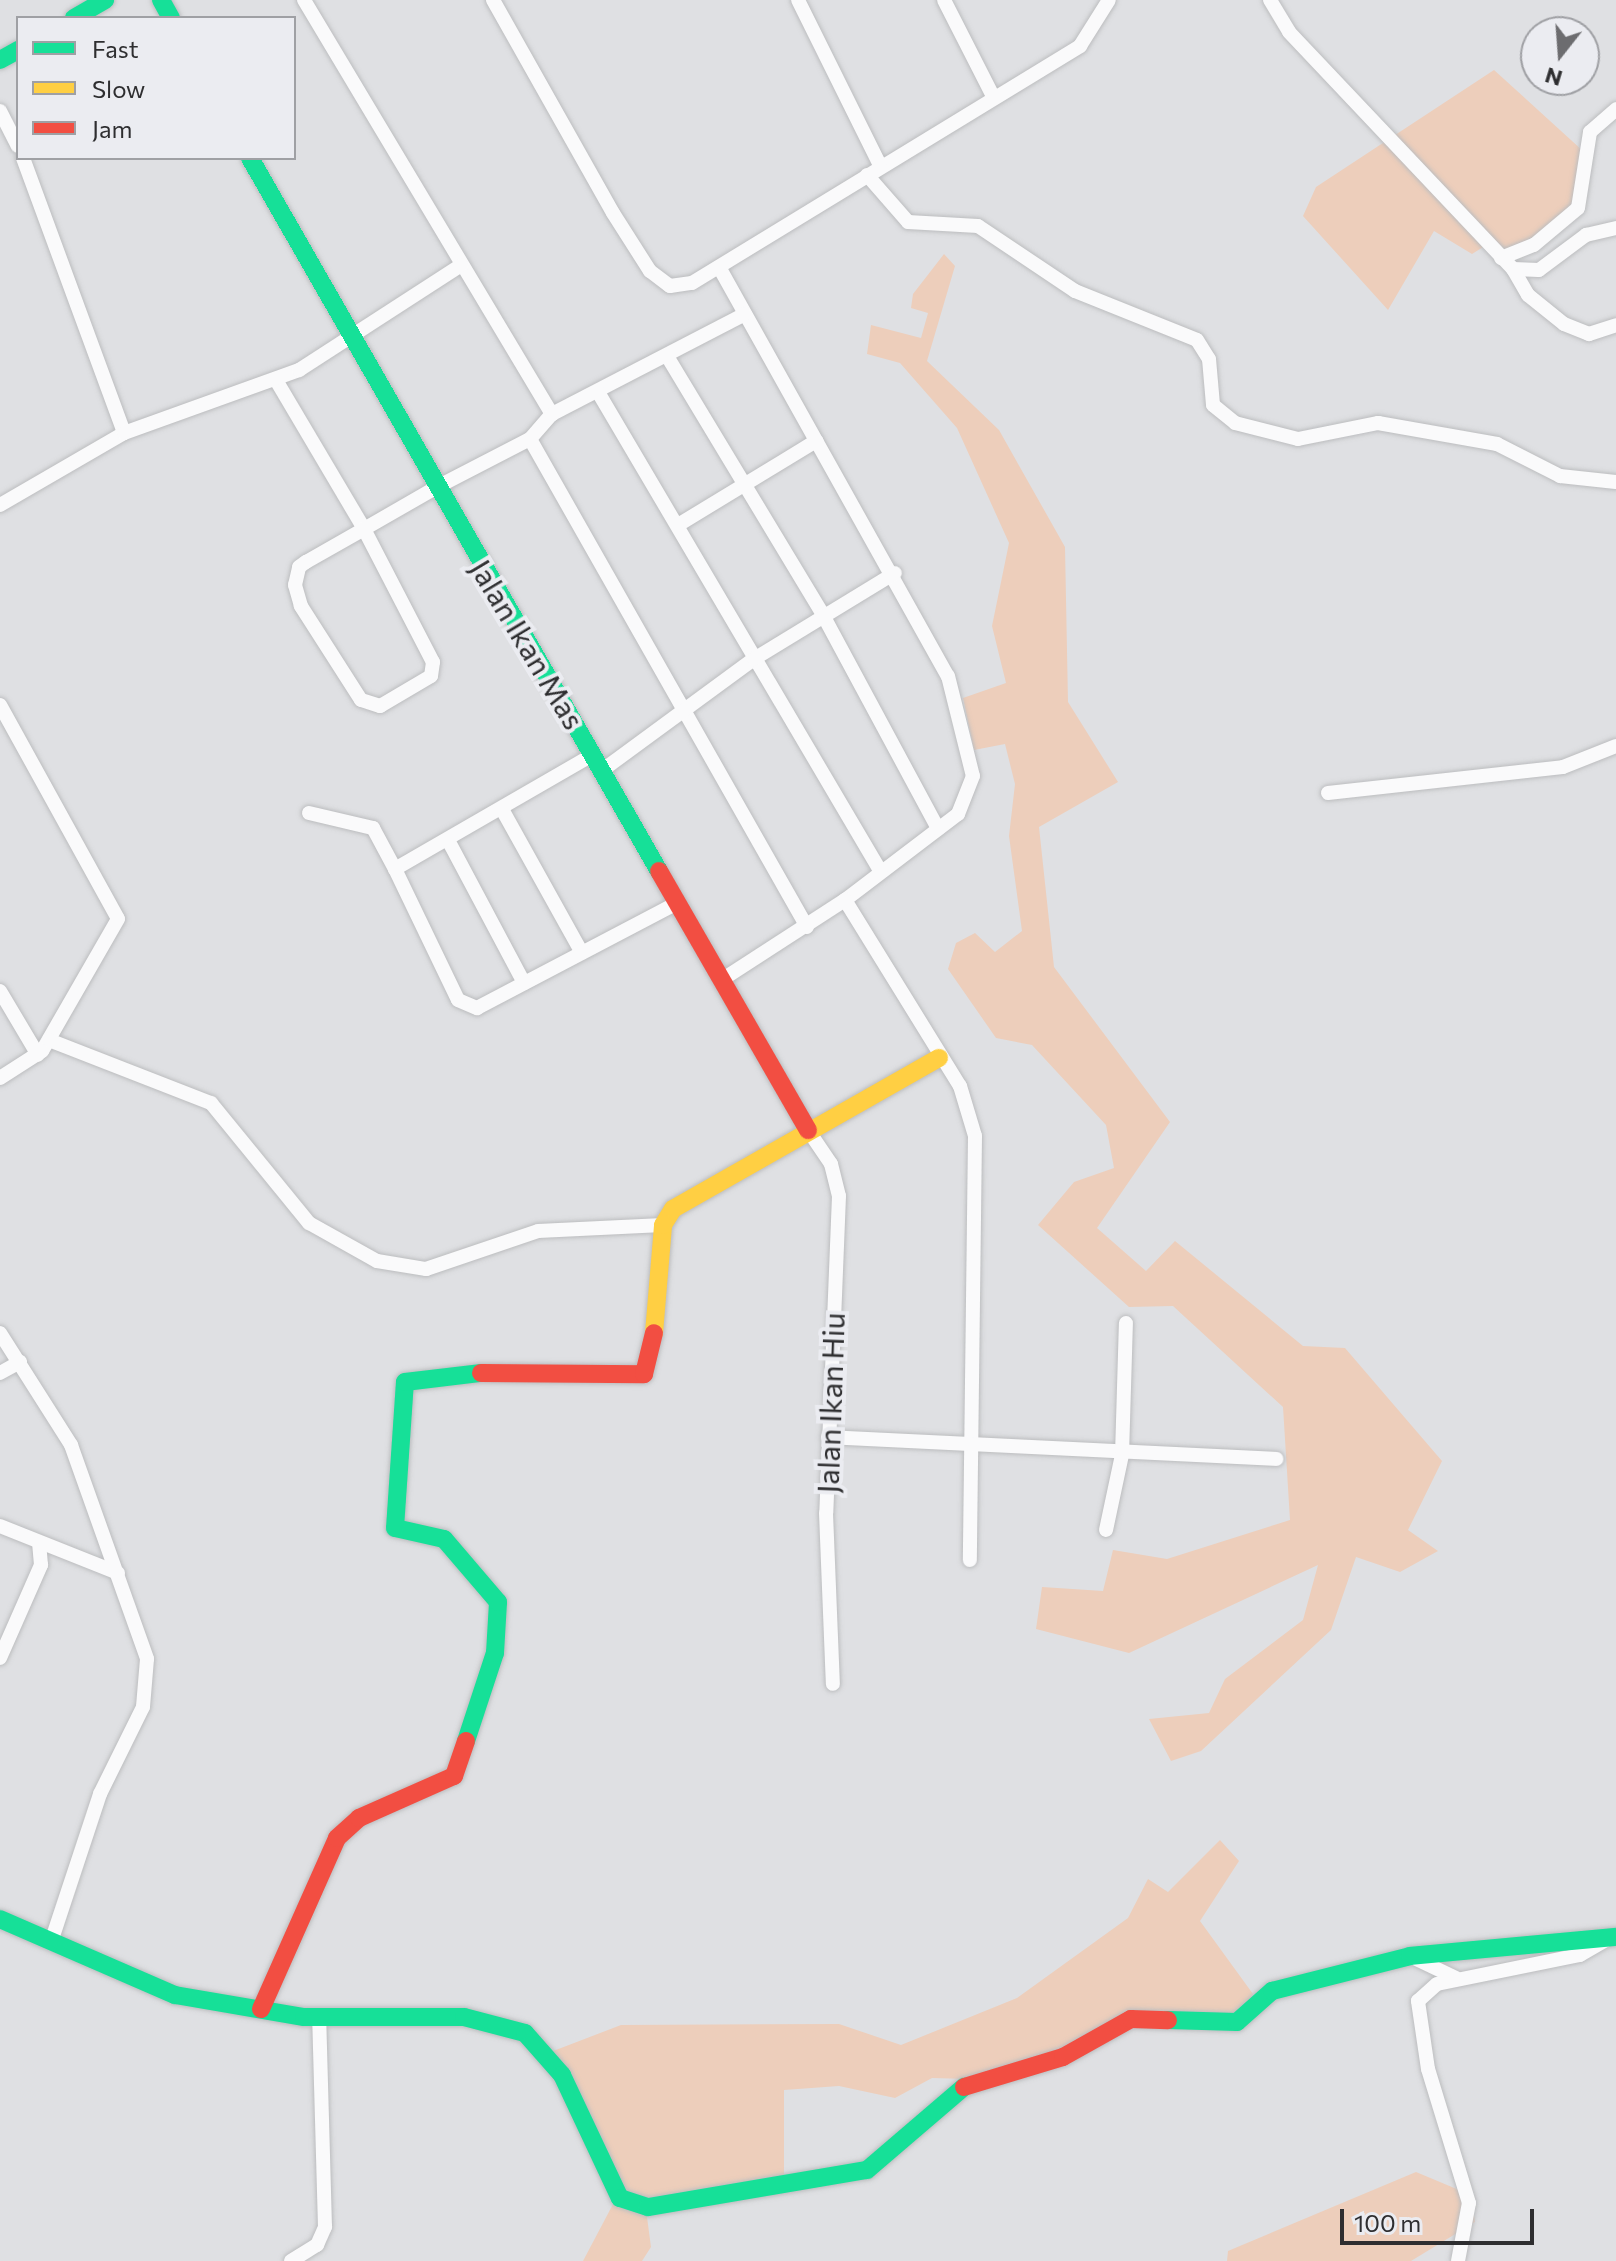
<!DOCTYPE html>
<html>
<head>
<meta charset="utf-8">
<style>
  body { margin:0 }
  #map { position:relative; width:1616px; height:2261px; overflow:hidden; background:#dfe0e3; font-family:Commissioner,sans-serif }
  div>[style] { position:absolute }
  .green>* { inset:0; background:#edcebb }
  .roads { filter:drop-shadow(0 0 2px #bcbdbf) drop-shadow(0 0 2px #bcbdbf) }
  .street>* { height:14px; margin:-7px; padding:0 7px; transform-origin:7px; border-radius:7px; background:#fafafb }
  .fast>* { height:18px; margin:-9px; padding:0 9px; transform-origin:9px; border-radius:9px; background:#16e098 }
  .slow>* { height:18px; margin:-9px; padding:0 9px; transform-origin:9px; border-radius:9px; background:#ffcf43 }
  .jam>* { height:18px; margin:-9px; padding:0 9px; transform-origin:9px; border-radius:9px; background:#f24e42 }
  span { translate:-50% -50%; white-space:nowrap; text-align:center; line-height:1.15; -webkit-text-stroke:8px #ebecf1; paint-order:stroke }
  .street-label { font-size:30px; color:#2e2e30 }
  .legend { position:absolute; left:16px; top:16px; width:280px; height:144px; box-sizing:border-box; background:#ebecf1; border:2px solid #9fa0a4; margin:0; padding:10px 14px; list-style:none; font-size:24px; color:#2e2e30 }
  .legend li { display:flex; align-items:center; gap:16px; height:40px }
  .legend b { width:40px; border:2px solid #9fa0a4 }
  .north { position:absolute; left:1520px; top:16px; width:80px; height:80px; box-sizing:border-box; background:#ebecf1; border:2px solid #9fa0a4; border-radius:50%; rotate:197deg; font-size:22px; font-weight:700; line-height:32px; text-align:center; color:#2e2e30 }
  .north::after { content:''; display:block; margin:auto; width:28px; height:36px; background:#6c6c6f; clip-path:polygon(50% 0,100% 100%,50% 72%,0 100%) }
  .scale { position:absolute; left:1340px; top:2209px; width:194px; height:36px; box-sizing:border-box; border:4px solid #2e2e30; border-top:0; padding-left:10px; font-size:24px; line-height:28px; white-space:nowrap; color:#2e2e30; -webkit-text-stroke:6px #ebecf1; paint-order:stroke }
</style>
</head>
<body>
<div id="map">
  <div class="green">
    <div style="clip-path:polygon(1494px 70px,1583px 151px,1577px 206px,1528px 247px,1499px 256px,1488px 244px,1472px 254px,1434px 231px,1388px 310px,1303px 216px,1316px 187px)"></div>
    <div style="clip-path:polygon(944px 254px,955px 266px,927px 361px,999px 430px,1065px 547px,1068px 702px,1118px 782px,1039px 827px,1054px 967px,1170px 1122px,1097px 1228px,1146px 1271px,1175px 1241px,1303px 1346px,1345px 1348px,1442px 1461px,1408px 1530px,1438px 1551px,1400px 1572px,1356px 1557px,1331px 1630px,1201px 1751px,1171px 1761px,1149px 1719px,1209px 1713px,1225px 1679px,1303px 1620px,1318px 1565px,1129px 1653px,1036px 1629px,1042px 1587px,1103px 1591px,1113px 1550px,1167px 1559px,1290px 1520px,1283px 1407px,1173px 1306px,1129px 1307px,1038px 1225px,1074px 1182px,1114px 1168px,1106px 1125px,1032px 1045px,996px 1038px,948px 969px,956px 943px,975px 933px,995px 952px,1022px 931px,1009px 836px,1015px 784px,1005px 744px,974px 750px,963px 698px,1006px 683px,992px 626px,1009px 543px,957px 428px,900px 363px,867px 354px,871px 325px,921px 338px,928px 313px,911px 308px,913px 294px)"></div>
    <div style="clip-path:polygon(1220px 1840px,1239px 1861px,1200px 1921px,1253px 1994px,1242px 2014px,1169px 2012px,968px 2079px,932px 2078px,895px 2098px,839px 2086px,784px 2090px,784px 2178px,645px 2202px,651px 2247px,642px 2261px,583px 2261px,621px 2189px,548px 2053px,621px 2025px,839px 2024px,901px 2045px,1017px 1998px,1128px 1918px,1148px 1879px,1168px 1892px)"></div>
    <div style="clip-path:polygon(1416px 2172px,1471px 2195px,1475px 2222px,1411px 2261px,1227px 2261px,1228px 2251px)"></div>
  </div>
  <div class="roads">
    <div class="street">
      <div style="left:304px;top:0;width:483px;rotate:59.1deg"></div>
      <div style="left:493px;top:0;width:244px;rotate:60.6deg"></div>
      <div style="left:613px;top:213px;width:69px;rotate:57.5deg"></div>
      <div style="left:650px;top:271px;width:25px;rotate:37deg"></div>
      <div style="left:670px;top:286px;width:22px;rotate:-8deg"></div>
      <div style="left:692px;top:283px;width:455px;rotate:-31.4deg"></div>
      <div style="left:1080px;top:46px;width:54px;rotate:-57.8deg"></div>
      <div style="left:798px;top:0;width:184px;rotate:63.6deg"></div>
      <div style="left:944px;top:0;width:108px;rotate:63deg"></div>
      <div style="left:1270px;top:0;width:37px;rotate:59deg"></div>
      <div style="left:1289px;top:32px;width:326px;rotate:46.6deg"></div>
      <div style="left:1513px;top:269px;width:26px;rotate:2deg"></div>
      <div style="left:1539px;top:270px;width:59px;rotate:-36.7deg"></div>
      <div style="left:1586px;top:235px;width:31px;rotate:-13deg"></div>
      <div style="left:0;top:111px;width:39px;rotate:63deg"></div>
      <div style="left:23px;top:158px;width:293px;rotate:69.8deg"></div>
      <div style="left:867px;top:175px;width:62px;rotate:48.9deg"></div>
      <div style="left:908px;top:222px;width:70px;rotate:3.3deg"></div>
      <div style="left:978px;top:226px;width:117px;rotate:33.8deg"></div>
      <div style="left:1075px;top:291px;width:131px;rotate:21.9deg"></div>
      <div style="left:1197px;top:340px;width:22px;rotate:58deg"></div>
      <div style="left:1209px;top:359px;width:46px;rotate:85deg"></div>
      <div style="left:1213px;top:405px;width:28px;rotate:39deg"></div>
      <div style="left:1235px;top:423px;width:65px;rotate:14.3deg"></div>
      <div style="left:1298px;top:439px;width:82px;rotate:-11.3deg"></div>
      <div style="left:1378px;top:423px;width:121px;rotate:10deg"></div>
      <div style="left:1497px;top:444px;width:71px;rotate:26.9deg"></div>
      <div style="left:1560px;top:476px;width:56px;rotate:6.1deg"></div>
      <div style="left:1501px;top:258px;width:35px;rotate:-22deg"></div>
      <div style="left:1534px;top:245px;width:57px;rotate:-40.1deg"></div>
      <div style="left:1578px;top:208px;width:77px;rotate:-81deg"></div>
      <div style="left:1590px;top:132px;width:35px;rotate:-41deg"></div>
      <div style="left:719px;top:267px;width:469px;rotate:60.8deg"></div>
      <div style="left:948px;top:676px;width:103px;rotate:76deg"></div>
      <div style="left:973px;top:776px;width:41px;rotate:111.5deg"></div>
      <div style="left:958px;top:814px;width:142px;rotate:142.7deg"></div>
      <div style="left:845px;top:900px;width:145px;rotate:147.1deg"></div>
      <div style="left:1513px;top:269px;width:30px;rotate:60deg"></div>
      <div style="left:1528px;top:295px;width:46px;rotate:38.9deg"></div>
      <div style="left:1564px;top:324px;width:27px;rotate:22deg"></div>
      <div style="left:1589px;top:334px;width:28px;rotate:-18deg"></div>
      <div style="left:667px;top:356px;width:302px;rotate:58.9deg"></div>
      <div style="left:823px;top:615px;width:243px;rotate:61.7deg"></div>
      <div style="left:276px;top:380px;width:173px;rotate:59.4deg"></div>
      <div style="left:364px;top:529px;width:150px;rotate:62.6deg"></div>
      <div style="left:433px;top:662px;width:14px;rotate:98deg"></div>
      <div style="left:431px;top:676px;width:59px;rotate:149.5deg"></div>
      <div style="left:380px;top:706px;width:20px;rotate:-162deg"></div>
      <div style="left:361px;top:700px;width:112px;rotate:-122.6deg"></div>
      <div style="left:301px;top:606px;width:22px;rotate:-106deg"></div>
      <div style="left:295px;top:585px;width:18px;rotate:-77deg"></div>
      <div style="left:299px;top:567px;width:9px;rotate:-36deg"></div>
      <div style="left:306px;top:562px;width:67px;rotate:-29.6deg"></div>
      <div style="left:364px;top:529px;width:84px;rotate:-29.9deg"></div>
      <div style="left:437px;top:487px;width:105px;rotate:-27.3deg"></div>
      <div style="left:530px;top:439px;width:33px;rotate:-49deg"></div>
      <div style="left:552px;top:414px;width:217px;rotate:-27.4deg"></div>
      <div style="left:598px;top:392px;width:557px;rotate:59.48deg"></div>
      <div style="left:530px;top:439px;width:561px;rotate:60.42deg"></div>
      <div style="left:0;top:505px;width:143px;rotate:-30.1deg"></div>
      <div style="left:124px;top:433px;width:186px;rotate:-19.8deg"></div>
      <div style="left:299px;top:370px;width:193px;rotate:-32.9deg"></div>
      <div style="left:678px;top:525px;width:162px;rotate:-31.3deg"></div>
      <div style="left:0;top:705px;width:244px;rotate:61.1deg"></div>
      <div style="left:118px;top:919px;width:152px;rotate:119.9deg"></div>
      <div style="left:42px;top:1051px;width:50px;rotate:147.3deg"></div>
      <div style="left:594px;top:754px;width:230px;rotate:150deg"></div>
      <div style="left:395px;top:869px;width:145px;rotate:64.3deg"></div>
      <div style="left:458px;top:1000px;width:21px;rotate:23deg"></div>
      <div style="left:477px;top:1008px;width:226px;rotate:-27.7deg"></div>
      <div style="left:604px;top:769px;width:186px;rotate:-36.3deg"></div>
      <div style="left:754px;top:659px;width:165px;rotate:-31.4deg"></div>
      <div style="left:1328px;top:793px;width:236px;rotate:-6.3deg"></div>
      <div style="left:1563px;top:767px;width:57px;rotate:-21.6deg"></div>
      <div style="left:503px;top:811px;width:162px;rotate:60.9deg"></div>
      <div style="left:309px;top:813px;width:66px;rotate:13.2deg"></div>
      <div style="left:373px;top:828px;width:47px;rotate:61.8deg"></div>
      <div style="left:448px;top:840px;width:162px;rotate:62deg"></div>
      <div style="left:845px;top:900px;width:219px;rotate:58.3deg"></div>
      <div style="left:960px;top:1086px;width:52px;rotate:73.3deg"></div>
      <div style="left:975px;top:1136px;width:424px;rotate:90.7deg"></div>
      <div style="left:0;top:991px;width:74px;rotate:59.3deg"></div>
      <div style="left:49px;top:1040px;width:174px;rotate:21.3deg"></div>
      <div style="left:211px;top:1103px;width:155px;rotate:50.8deg"></div>
      <div style="left:309px;top:1223px;width:78px;rotate:29.2deg"></div>
      <div style="left:377px;top:1261px;width:50px;rotate:9.3deg"></div>
      <div style="left:426px;top:1269px;width:118px;rotate:-18.7deg"></div>
      <div style="left:538px;top:1231px;width:125px;rotate:-2.7deg"></div>
      <div style="left:808px;top:1130px;width:41px;rotate:55.9deg"></div>
      <div style="left:831px;top:1164px;width:33px;rotate:76deg"></div>
      <div style="left:839px;top:1196px;width:317px;rotate:92.3deg"></div>
      <div style="left:826px;top:1513px;width:171px;rotate:87.7deg"></div>
      <div style="left:0;top:1333px;width:133px;rotate:57.6deg"></div>
      <div style="left:71px;top:1445px;width:227px;rotate:70.4deg"></div>
      <div style="left:147px;top:1659px;width:48px;rotate:94.8deg"></div>
      <div style="left:143px;top:1707px;width:97px;rotate:116.3deg"></div>
      <div style="left:100px;top:1794px;width:156px;rotate:108.3deg"></div>
      <div style="left:0;top:1373px;width:23px;rotate:-29deg"></div>
      <div style="left:828px;top:1437px;width:449px;rotate:2.8deg"></div>
      <div style="left:0;top:1526px;width:127px;rotate:21.7deg"></div>
      <div style="left:1106px;top:1530px;width:77px;rotate:-78deg"></div>
      <div style="left:1122px;top:1455px;width:132px;rotate:-88.3deg"></div>
      <div style="left:0;top:1658px;width:102px;rotate:-66.2deg"></div>
      <div style="left:41px;top:1565px;width:22px;rotate:-95deg"></div>
      <div style="left:1410px;top:1956px;width:51px;rotate:25.6deg"></div>
      <div style="left:291px;top:2261px;width:31px;rotate:-32deg"></div>
      <div style="left:317px;top:2245px;width:20px;rotate:-66deg"></div>
      <div style="left:325px;top:2227px;width:209px;rotate:-91.6deg"></div>
      <div style="left:1458px;top:2261px;width:59px;rotate:-79.3deg"></div>
      <div style="left:1469px;top:2203px;width:140px;rotate:-107deg"></div>
      <div style="left:1428px;top:2069px;width:69px;rotate:-98.4deg"></div>
      <div style="left:1418px;top:2001px;width:25px;rotate:-42deg"></div>
      <div style="left:1437px;top:1984px;width:146px;rotate:-11.5deg"></div>
      <div style="left:1580px;top:1955px;width:34px;rotate:-30deg"></div>
    </div>
    <div class="fast">
      <div style="left:161px;top:0;width:21px;rotate:61deg"></div>
      <div style="left:74px;top:18px;width:36px;rotate:-30deg"></div>
      <div style="left:0;top:60px;width:21px;rotate:-29deg"></div>
      <div style="left:250px;top:158px;width:822px;rotate:60.16deg"></div>
      <div style="left:466px;top:1741px;width:93px;rotate:-71.8deg"></div>
      <div style="left:495px;top:1653px;width:51px;rotate:-86.6deg"></div>
      <div style="left:498px;top:1602px;width:83px;rotate:-130.6deg"></div>
      <div style="left:444px;top:1539px;width:50px;rotate:-167.3deg"></div>
      <div style="left:395px;top:1528px;width:146px;rotate:-86.1deg"></div>
      <div style="left:405px;top:1382px;width:77px;rotate:-6.8deg"></div>
      <div style="left:0;top:1919px;width:191px;rotate:23.5deg"></div>
      <div style="left:175px;top:1995px;width:131px;rotate:9.7deg"></div>
      <div style="left:304px;top:2017px;width:160px"></div>
      <div style="left:464px;top:2017px;width:63px;rotate:14.7deg"></div>
      <div style="left:525px;top:2033px;width:56px;rotate:48.6deg"></div>
      <div style="left:562px;top:2075px;width:136px;rotate:64.8deg"></div>
      <div style="left:620px;top:2198px;width:29px;rotate:18deg"></div>
      <div style="left:648px;top:2207px;width:222px;rotate:-9.6deg"></div>
      <div style="left:867px;top:2170px;width:128px;rotate:-40.6deg"></div>
      <div style="left:1168px;top:2020px;width:69px;rotate:1.7deg"></div>
      <div style="left:1237px;top:2022px;width:47px;rotate:-41.5deg"></div>
      <div style="left:1272px;top:1991px;width:142px;rotate:-14.2deg"></div>
      <div style="left:1410px;top:1956px;width:207px;rotate:-5.3deg"></div>
    </div>
    <div class="slow">
      <div style="left:654px;top:1333px;width:108px;rotate:-85.2deg"></div>
      <div style="left:663px;top:1225px;width:19px;rotate:-58deg"></div>
      <div style="left:673px;top:1209px;width:306px;rotate:-29.6deg"></div>
    </div>
    <div class="jam">
      <div style="left:659px;top:871px;width:299px;rotate:60.1deg"></div>
      <div style="left:481px;top:1373px;width:163px;rotate:0.4deg"></div>
      <div style="left:644px;top:1374px;width:42px;rotate:-76.3deg"></div>
      <div style="left:261px;top:2009px;width:187px;rotate:-66deg"></div>
      <div style="left:337px;top:1838px;width:30px;rotate:-42deg"></div>
      <div style="left:359px;top:1818px;width:104px;rotate:-23.9deg"></div>
      <div style="left:454px;top:1776px;width:37px;rotate:-71deg"></div>
      <div style="left:964px;top:2087px;width:103px;rotate:-16.9deg"></div>
      <div style="left:1063px;top:2057px;width:78px;rotate:-29.2deg"></div>
      <div style="left:1131px;top:2019px;width:37px;rotate:2deg"></div>
    </div>
  </div>
  <div class="street-label">
    <span style="left:528px;top:644px;rotate:59deg">Jalan Ikan Mas</span>
    <span style="left:830px;top:1403px;rotate:-88deg">Jalan Ikan Hiu</span>
  </div>
  <ul class="legend">
  <li><b style="height:10px;background:#16e098"></b>Fast</li>
  <li><b style="height:10px;background:#ffcf43"></b>Slow</li>
  <li><b style="height:10px;background:#f24e42"></b>Jam</li>
  </ul>
  <div class="north">N</div>
  <div class="scale">100 m</div>
</div>
</body>
</html>
